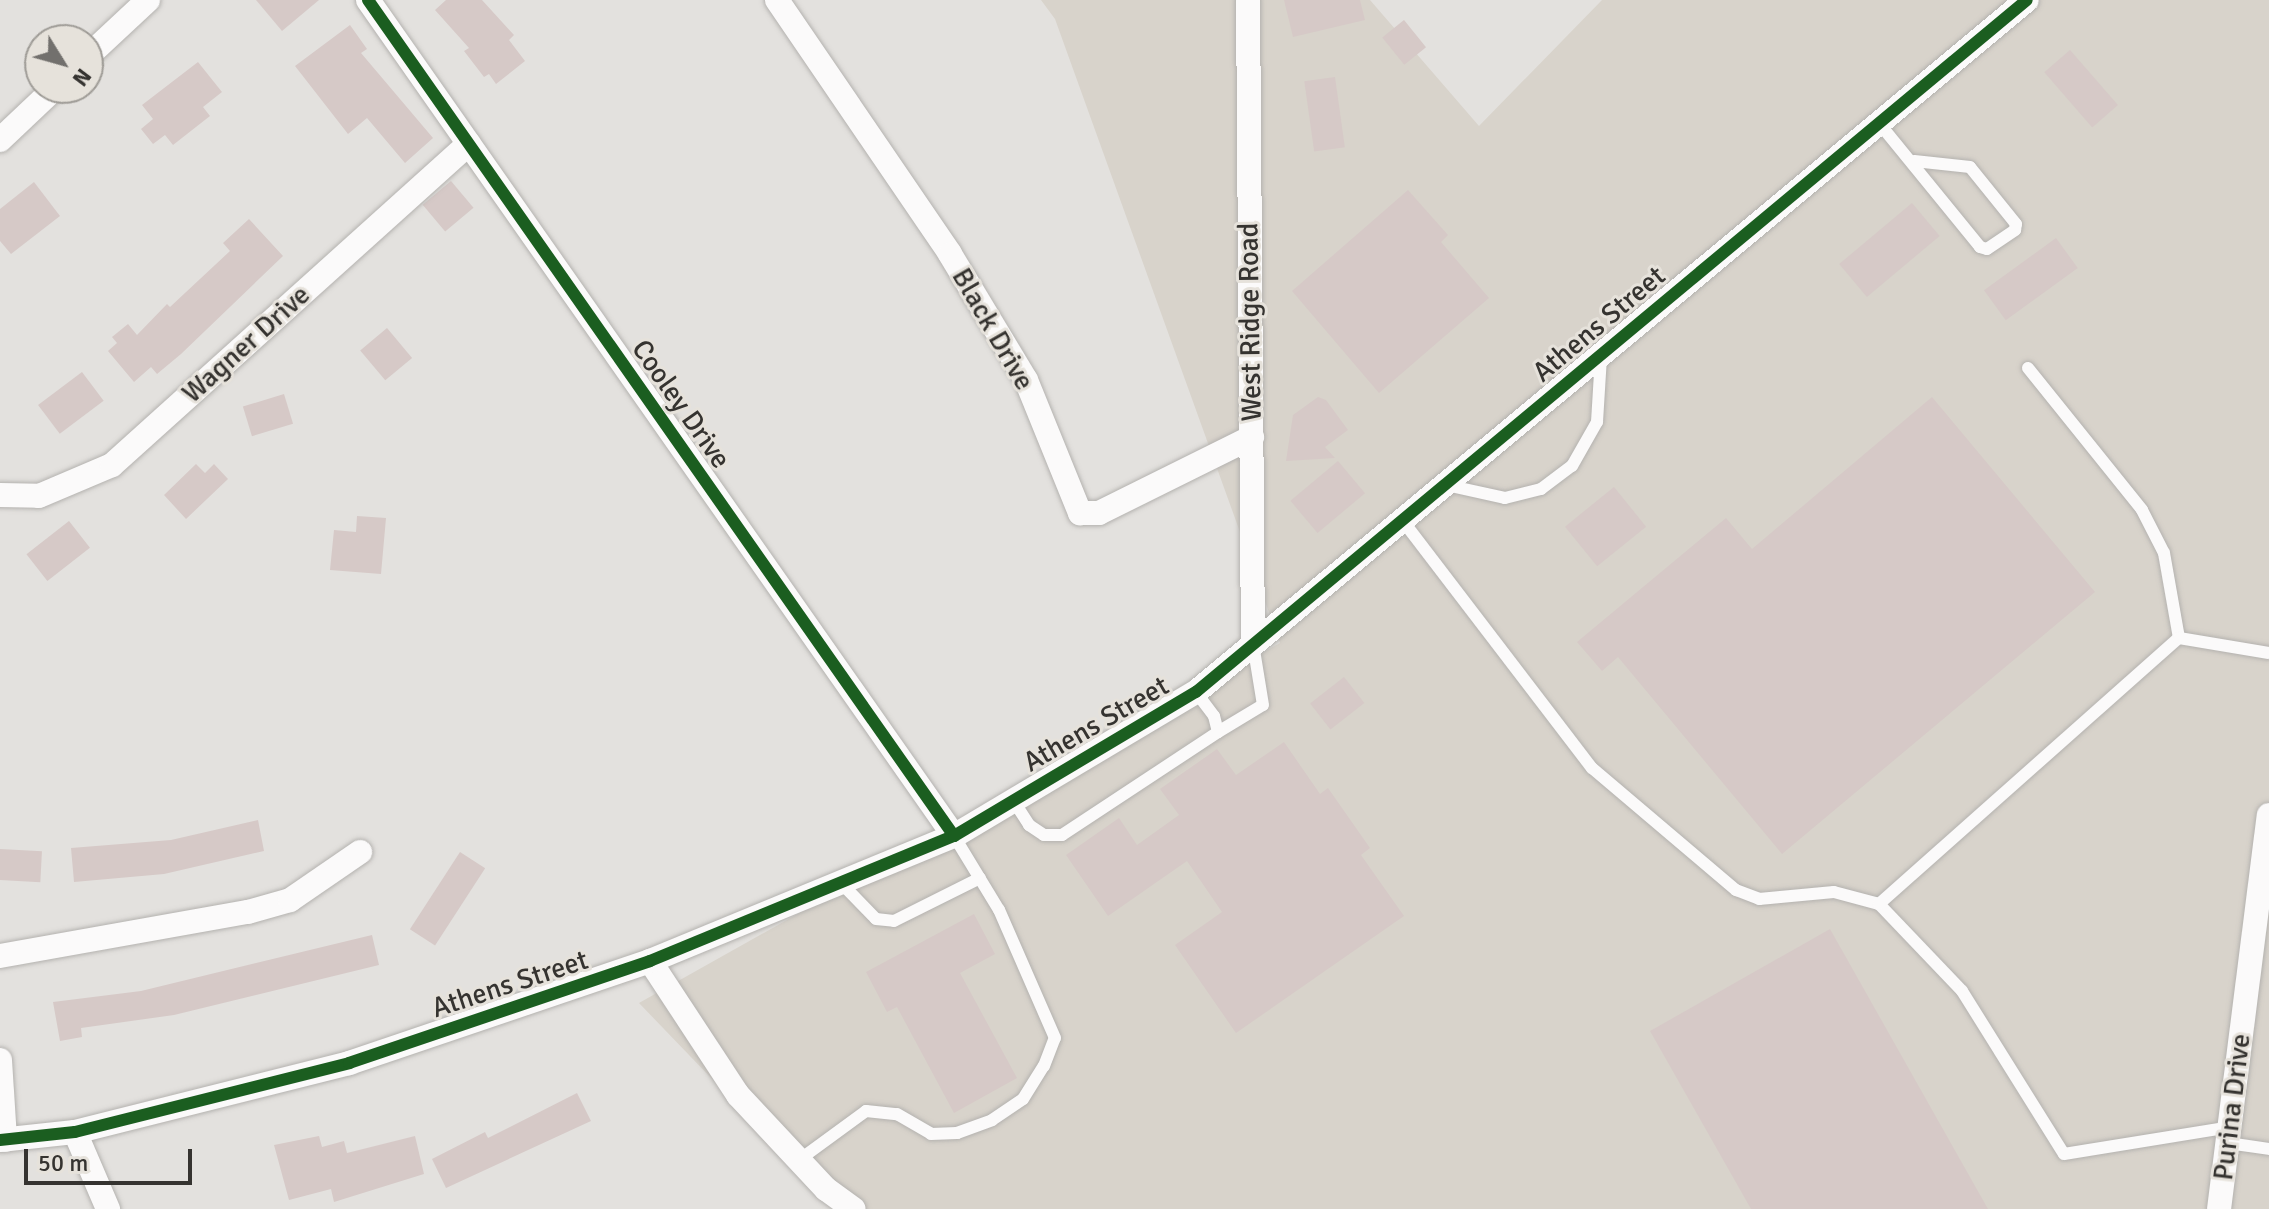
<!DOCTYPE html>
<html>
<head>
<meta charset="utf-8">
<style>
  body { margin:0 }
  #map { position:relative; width:2269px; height:1209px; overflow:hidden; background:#e3e1de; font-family:Signika,sans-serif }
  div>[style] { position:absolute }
  .built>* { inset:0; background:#d8d3cb }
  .building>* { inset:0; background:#d6c9c7; transform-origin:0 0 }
  .roads { filter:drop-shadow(0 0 2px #b4b2af) drop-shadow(0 0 2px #b4b2af) }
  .lane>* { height:12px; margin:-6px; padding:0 6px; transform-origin:6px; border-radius:6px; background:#fbfafa }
  .street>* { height:24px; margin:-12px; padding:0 12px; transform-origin:12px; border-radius:12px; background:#fbfafa }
  .cycleway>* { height:12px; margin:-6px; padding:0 6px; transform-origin:6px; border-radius:6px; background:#1b5e20 }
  span { translate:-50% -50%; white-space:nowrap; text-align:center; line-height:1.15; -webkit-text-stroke:6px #e6e2db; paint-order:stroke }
  .street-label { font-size:28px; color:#353330 }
  .north { position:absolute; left:24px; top:24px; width:80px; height:80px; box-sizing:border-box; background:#e6e2db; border:2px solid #9f9c97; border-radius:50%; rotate:127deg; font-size:22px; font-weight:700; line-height:32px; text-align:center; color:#353330 }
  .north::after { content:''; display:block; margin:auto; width:28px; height:36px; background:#72706d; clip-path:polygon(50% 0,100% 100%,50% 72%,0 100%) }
  .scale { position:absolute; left:24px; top:1149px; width:168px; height:36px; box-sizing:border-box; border:4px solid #353330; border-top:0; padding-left:10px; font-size:24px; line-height:28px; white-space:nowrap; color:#353330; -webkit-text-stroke:6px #e6e2db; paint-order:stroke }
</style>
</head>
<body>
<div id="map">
  <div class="built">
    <div style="clip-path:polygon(1041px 0,1370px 0,1479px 126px,1602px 0,2269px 0,2269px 1209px,837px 1209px,639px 1003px,1280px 643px,1055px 19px)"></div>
  </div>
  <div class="building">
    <div style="clip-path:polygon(256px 0,319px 0,282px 31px)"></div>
    <div style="clip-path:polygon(446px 0,482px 0,514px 35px,509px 40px,525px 61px,496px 84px,489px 74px,484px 77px,464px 51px,469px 48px,435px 10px)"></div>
    <div style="clip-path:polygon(1284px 0,1360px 0,1365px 20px,1293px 37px)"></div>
    <div style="left:1404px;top:20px;width:35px;height:28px;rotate:51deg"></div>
    <div style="clip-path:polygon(350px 25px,367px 49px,361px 53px,433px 138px,405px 163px,367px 118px,348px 134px,295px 66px)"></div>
    <div style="left:2070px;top:50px;width:73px;height:34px;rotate:49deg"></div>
    <div style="clip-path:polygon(198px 62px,222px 92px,203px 107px,210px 116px,173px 145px,165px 135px,153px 144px,141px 129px,153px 119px,142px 105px)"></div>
    <div style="left:1335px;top:77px;width:71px;height:31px;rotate:82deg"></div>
    <div style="left:451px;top:181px;width:35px;height:37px;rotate:50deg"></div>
    <div style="clip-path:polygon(34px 182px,60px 216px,11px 254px,0 241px,0 209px)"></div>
    <div style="clip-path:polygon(1408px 190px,1448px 235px,1441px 242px,1489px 298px,1379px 393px,1292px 291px)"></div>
    <div style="left:1912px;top:203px;width:43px;height:95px;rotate:50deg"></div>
    <div style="clip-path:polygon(249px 219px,283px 256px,181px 354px,157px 374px,151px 367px,134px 382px,108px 351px,117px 343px,112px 337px,128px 324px,137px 335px,167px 304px,170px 307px,230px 251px,223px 243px)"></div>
    <div style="left:2056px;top:238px;width:37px;height:89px;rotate:54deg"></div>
    <div style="left:387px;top:328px;width:39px;height:35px;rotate:50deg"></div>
    <div style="left:82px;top:372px;width:36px;height:55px;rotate:53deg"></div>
    <div style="left:284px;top:394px;width:31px;height:43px;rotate:73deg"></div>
    <div style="clip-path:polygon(1318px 397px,1326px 400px,1348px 430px,1325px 447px,1335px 458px,1286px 461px,1293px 415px)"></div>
    <div style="clip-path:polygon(1932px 397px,2095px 592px,1782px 854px,1618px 657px,1602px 671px,1577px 642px,1726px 518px,1752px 549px)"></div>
    <div style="left:1338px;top:461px;width:42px;height:62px;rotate:50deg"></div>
    <div style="clip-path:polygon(196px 464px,205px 473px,214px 464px,228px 479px,186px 519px,164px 495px)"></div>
    <div style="left:1614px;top:487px;width:51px;height:63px;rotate:51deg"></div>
    <div style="clip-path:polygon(357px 516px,386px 518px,381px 574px,330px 570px,334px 530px,356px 532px)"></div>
    <div style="left:69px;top:521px;width:34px;height:54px;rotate:52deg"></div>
    <div style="left:1344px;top:677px;width:33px;height:43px;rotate:52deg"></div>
    <div style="clip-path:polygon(1284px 742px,1320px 794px,1328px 788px,1370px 848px,1361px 855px,1404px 916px,1236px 1033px,1175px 945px,1222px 912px,1187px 861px,1108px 916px,1066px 855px,1119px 818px,1137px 845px,1179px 815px,1160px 789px,1217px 749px,1236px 775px)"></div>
    <div style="clip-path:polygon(258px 820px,264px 851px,164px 874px,74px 882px,71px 848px,171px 840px)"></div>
    <div style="left:0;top:849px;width:42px;height:31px;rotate:3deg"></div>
    <div style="left:460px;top:852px;width:30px;height:92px;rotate:33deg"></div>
    <div style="clip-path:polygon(974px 914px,995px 954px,960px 973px,1017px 1078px,954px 1113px,897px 1007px,887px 1012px,866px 972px)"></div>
    <div style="clip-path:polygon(1830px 929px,1988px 1209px,1751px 1209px,1650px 1031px)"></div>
    <div style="clip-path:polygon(372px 935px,379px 965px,174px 1015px,81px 1028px,82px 1037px,60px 1041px,53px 1002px,141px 991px)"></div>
    <div style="clip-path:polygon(577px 1093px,591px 1121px,446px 1188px,432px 1159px,485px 1132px,488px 1138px)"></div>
    <div style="clip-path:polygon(319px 1136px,322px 1147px,344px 1141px,347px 1153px,415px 1136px,424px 1174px,334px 1202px,331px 1189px,289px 1200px,274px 1145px)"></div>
  </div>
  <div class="roads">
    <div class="lane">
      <div style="left:1879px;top:123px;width:160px;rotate:50.8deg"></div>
      <div style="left:1980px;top:247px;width:7px;rotate:16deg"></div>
      <div style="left:1987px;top:249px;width:34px;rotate:-34deg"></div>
      <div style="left:2015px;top:230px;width:6px;rotate:-81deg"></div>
      <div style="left:2016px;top:224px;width:73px;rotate:-128.9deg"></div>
      <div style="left:1970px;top:167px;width:56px;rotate:-173.9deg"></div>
      <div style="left:2028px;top:368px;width:182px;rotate:51.2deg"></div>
      <div style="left:2142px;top:510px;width:48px;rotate:62.9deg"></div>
      <div style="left:2164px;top:553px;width:86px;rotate:80deg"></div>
      <div style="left:1446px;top:485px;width:60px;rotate:12.4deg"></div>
      <div style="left:1505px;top:498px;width:37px;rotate:-14deg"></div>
      <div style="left:1541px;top:489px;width:39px;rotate:-37deg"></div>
      <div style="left:1572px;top:466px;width:51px;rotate:-60.4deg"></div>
      <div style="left:1597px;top:422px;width:65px;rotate:-86.5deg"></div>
      <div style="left:1403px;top:521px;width:311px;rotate:52.6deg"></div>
      <div style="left:1592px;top:768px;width:189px;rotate:40.3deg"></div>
      <div style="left:1736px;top:890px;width:25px;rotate:21deg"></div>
      <div style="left:1759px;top:899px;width:75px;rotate:-5.3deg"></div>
      <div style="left:1834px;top:892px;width:47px;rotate:14.9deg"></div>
      <div style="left:1879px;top:904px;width:120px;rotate:46.3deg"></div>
      <div style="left:1962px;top:991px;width:192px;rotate:58deg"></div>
      <div style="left:2064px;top:1154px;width:168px;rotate:-9.2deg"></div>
      <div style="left:1218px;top:732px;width:52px;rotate:-31deg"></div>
      <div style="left:1263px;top:705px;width:62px;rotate:-99.3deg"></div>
      <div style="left:1013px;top:800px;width:30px;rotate:57deg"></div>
      <div style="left:1029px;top:825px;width:18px;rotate:34deg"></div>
      <div style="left:1044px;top:835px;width:18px"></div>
      <div style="left:1062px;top:835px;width:187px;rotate:-33.4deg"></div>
      <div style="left:1218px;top:732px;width:16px;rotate:-104deg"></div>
      <div style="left:1214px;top:716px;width:30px;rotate:-127deg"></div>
      <div style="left:841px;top:883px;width:50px;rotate:45.8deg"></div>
      <div style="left:876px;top:919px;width:18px;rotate:6deg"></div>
      <div style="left:894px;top:921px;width:96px;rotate:-26.6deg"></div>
      <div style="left:1879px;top:904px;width:401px;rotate:-41.6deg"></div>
      <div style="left:2179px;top:638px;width:91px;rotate:9.5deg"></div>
      <div style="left:2228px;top:1143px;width:41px;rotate:8.3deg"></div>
      <div style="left:799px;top:1160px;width:83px;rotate:-36.2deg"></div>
      <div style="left:866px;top:1111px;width:31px;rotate:6deg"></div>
      <div style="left:897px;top:1114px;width:39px;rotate:30deg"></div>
      <div style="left:931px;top:1134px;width:26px;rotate:-2deg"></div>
      <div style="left:957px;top:1133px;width:37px;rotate:-20deg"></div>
      <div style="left:992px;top:1120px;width:37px;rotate:-34deg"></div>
      <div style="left:1023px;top:1099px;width:39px;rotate:-58deg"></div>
      <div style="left:1044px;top:1066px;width:30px;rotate:-69deg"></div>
      <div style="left:1055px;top:1038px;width:140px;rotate:-113.6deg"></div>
      <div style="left:999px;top:910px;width:87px;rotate:-121.3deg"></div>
    </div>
    <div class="street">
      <div style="left:368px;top:0;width:1021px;rotate:54.97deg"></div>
      <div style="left:777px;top:0;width:307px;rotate:55.7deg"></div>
      <div style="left:950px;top:254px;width:147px;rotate:58.9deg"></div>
      <div style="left:1026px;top:380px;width:144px;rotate:67.9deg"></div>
      <div style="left:1080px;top:513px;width:19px"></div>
      <div style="left:1099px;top:513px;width:171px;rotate:-26.4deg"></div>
      <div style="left:1248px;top:0;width:644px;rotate:89.56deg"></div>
      <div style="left:88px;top:56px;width:82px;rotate:-43deg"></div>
      <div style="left:0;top:140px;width:76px;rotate:-43.4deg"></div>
      <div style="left:0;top:495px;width:39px;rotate:1deg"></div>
      <div style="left:39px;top:496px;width:79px;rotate:-23deg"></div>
      <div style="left:112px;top:465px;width:480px;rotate:-42deg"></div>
      <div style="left:0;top:956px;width:252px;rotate:-10.1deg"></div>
      <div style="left:248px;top:912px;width:44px;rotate:-15.9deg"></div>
      <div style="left:290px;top:900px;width:85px;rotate:-34.4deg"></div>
      <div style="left:650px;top:961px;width:160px;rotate:56.7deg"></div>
      <div style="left:738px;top:1095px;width:129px;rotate:46.9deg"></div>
      <div style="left:826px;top:1189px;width:34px;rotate:36deg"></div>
      <div style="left:0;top:1060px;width:80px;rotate:86.4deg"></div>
      <div style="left:75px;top:1132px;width:84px;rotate:66.8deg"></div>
      <div style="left:0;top:1140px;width:75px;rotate:-6.1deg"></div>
      <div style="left:75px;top:1132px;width:283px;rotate:-14.1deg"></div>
      <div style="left:349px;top:1063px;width:318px;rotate:-18.7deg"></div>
      <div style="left:650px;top:961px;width:329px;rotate:-22.4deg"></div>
      <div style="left:954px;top:836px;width:282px;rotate:-30.8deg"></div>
      <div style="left:1196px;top:692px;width:1081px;rotate:-39.79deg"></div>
      <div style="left:2219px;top:1209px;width:397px;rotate:-82.8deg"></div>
    </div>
  </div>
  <div class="cycleway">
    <div style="left:368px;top:0;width:1021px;rotate:54.97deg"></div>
    <div style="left:0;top:1140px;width:75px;rotate:-6.1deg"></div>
    <div style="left:75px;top:1132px;width:283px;rotate:-14.1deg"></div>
    <div style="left:349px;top:1063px;width:318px;rotate:-18.7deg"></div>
    <div style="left:650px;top:961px;width:329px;rotate:-22.4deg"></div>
    <div style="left:954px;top:836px;width:282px;rotate:-30.8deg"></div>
    <div style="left:1196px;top:692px;width:1081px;rotate:-39.79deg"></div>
  </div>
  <div class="street-label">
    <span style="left:1250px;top:322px;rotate:-91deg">West Ridge Road</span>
    <span style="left:1599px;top:324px;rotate:-40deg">Athens Street</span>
    <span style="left:993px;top:329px;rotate:60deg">Black Drive</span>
    <span style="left:246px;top:344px;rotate:-42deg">Wagner Drive</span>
    <span style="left:681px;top:404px;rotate:55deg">Cooley Drive</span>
    <span style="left:1096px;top:724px;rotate:-30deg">Athens Street</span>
    <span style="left:510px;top:984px;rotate:-18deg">Athens Street</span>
    <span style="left:2232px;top:1107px;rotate:-83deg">Purina Drive</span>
  </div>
  <div class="north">N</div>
  <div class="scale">50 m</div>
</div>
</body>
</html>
